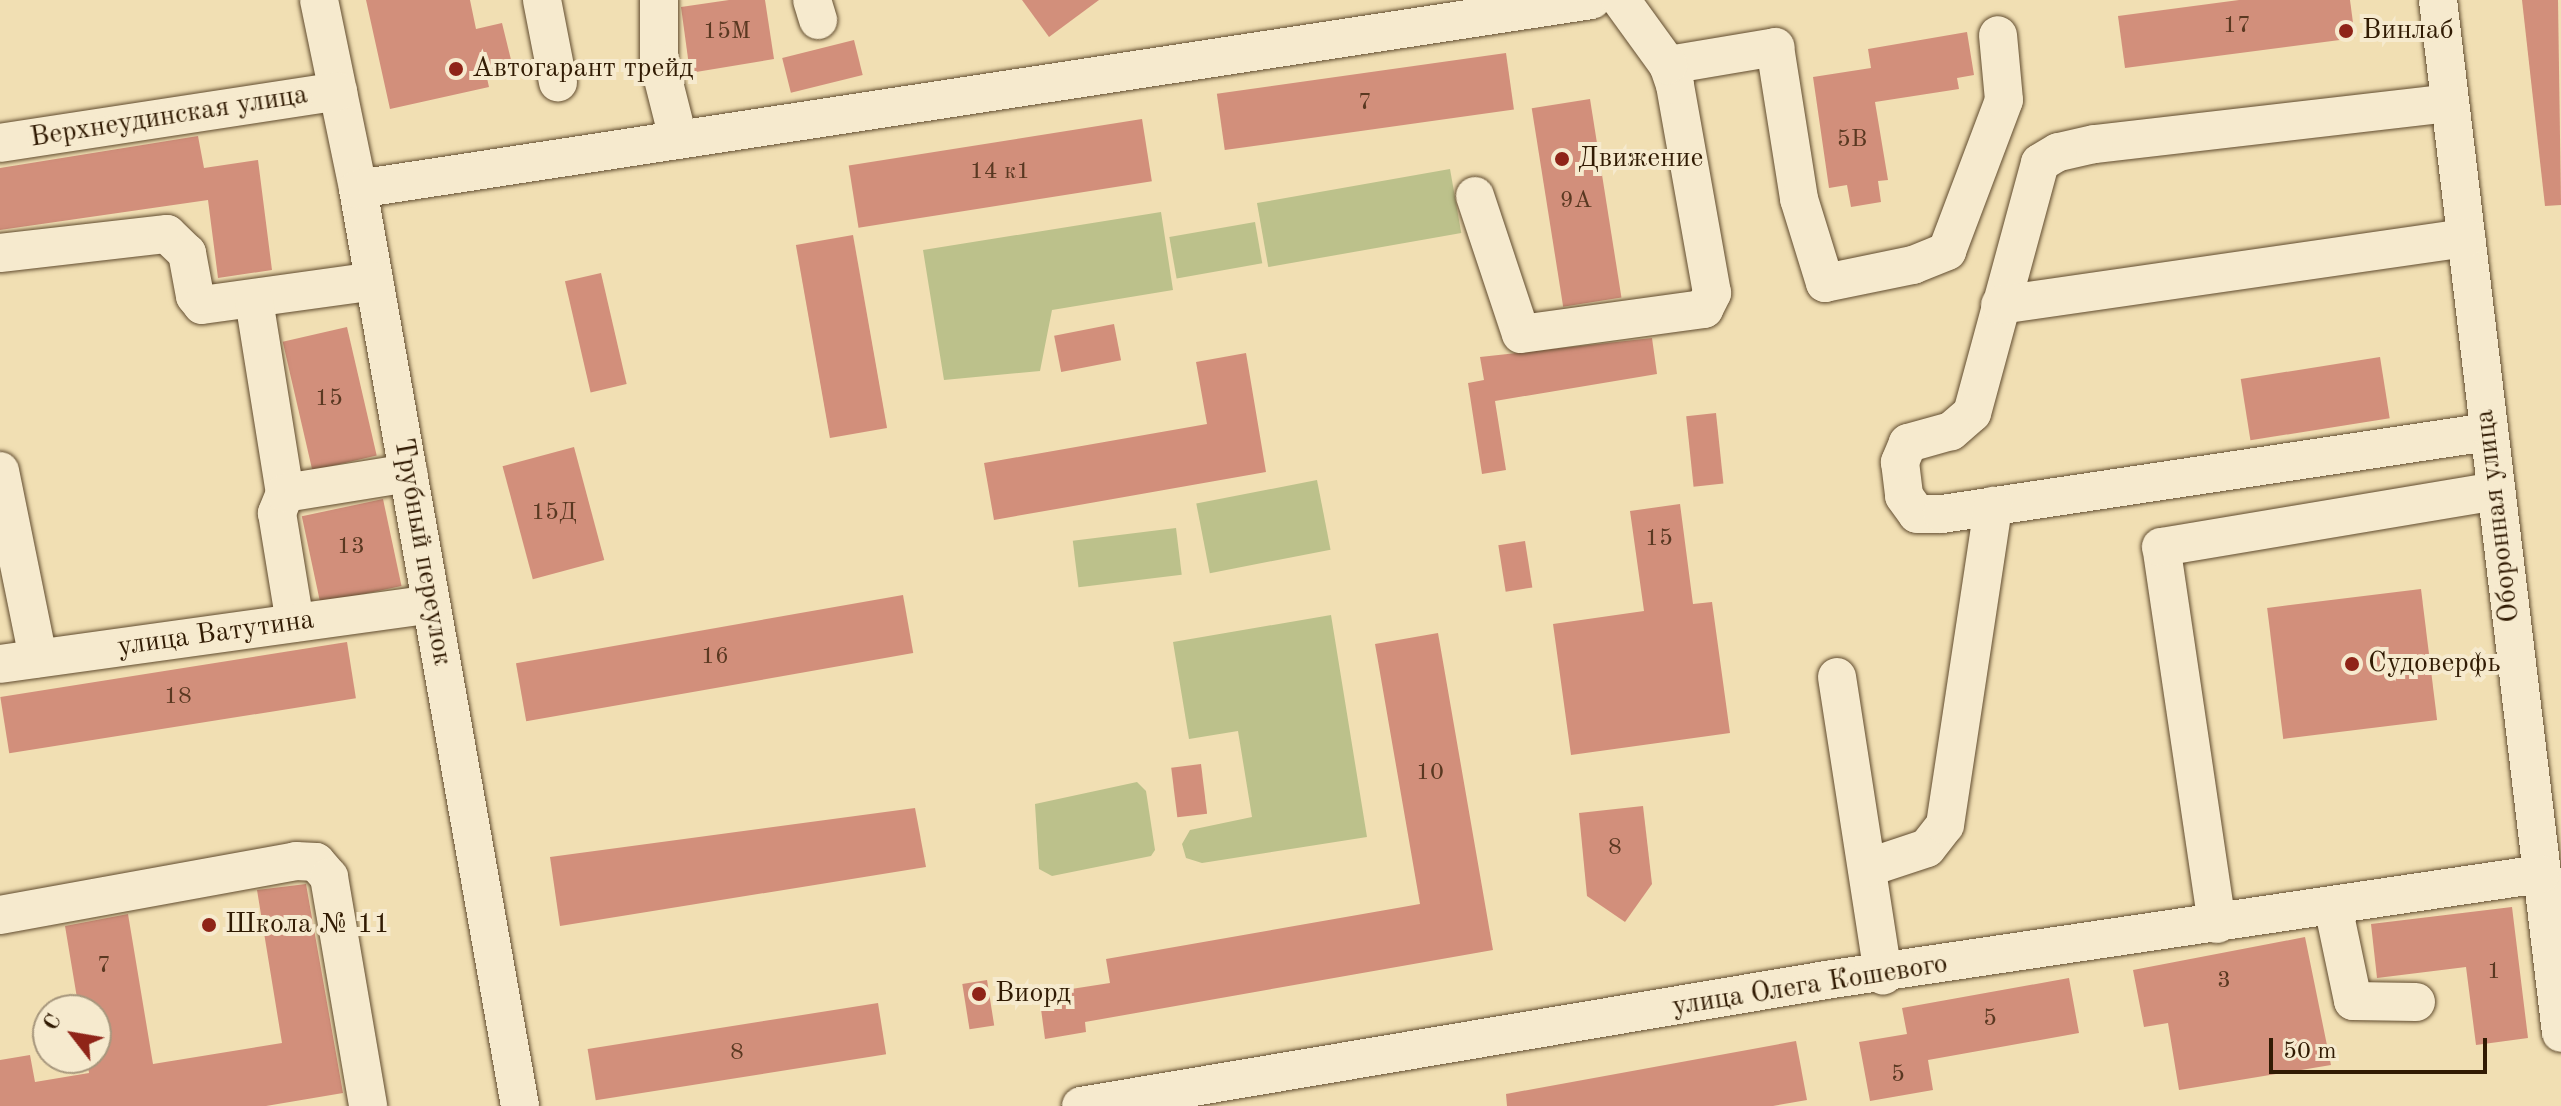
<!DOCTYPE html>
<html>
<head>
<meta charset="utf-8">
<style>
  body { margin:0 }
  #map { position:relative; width:2561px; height:1106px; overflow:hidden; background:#f1dfb3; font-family:"Old Standard TT",serif }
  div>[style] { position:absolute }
  .green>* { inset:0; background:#bcc18b; transform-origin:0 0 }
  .building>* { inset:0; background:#d28f7b; transform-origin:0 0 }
  .roads { filter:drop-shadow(0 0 2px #614c2f) drop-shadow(0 0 2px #614c2f) }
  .minor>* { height:38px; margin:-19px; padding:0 19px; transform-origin:19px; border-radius:19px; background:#f6eace }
  .dots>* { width:22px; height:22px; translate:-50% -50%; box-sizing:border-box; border:4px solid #f6eace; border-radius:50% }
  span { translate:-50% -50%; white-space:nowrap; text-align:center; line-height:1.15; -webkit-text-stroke:8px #f6eace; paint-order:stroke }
  .number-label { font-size:24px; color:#593821 }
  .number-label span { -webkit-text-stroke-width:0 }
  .poi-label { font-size:28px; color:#311b03 }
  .left { translate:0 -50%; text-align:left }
  .street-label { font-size:28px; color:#311b03 }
  .north { position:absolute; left:32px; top:994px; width:80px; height:80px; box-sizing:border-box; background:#f6eace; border:2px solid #a7977d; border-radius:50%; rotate:301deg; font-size:22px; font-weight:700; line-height:32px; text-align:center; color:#311b03 }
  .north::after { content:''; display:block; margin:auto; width:28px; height:36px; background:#8f2418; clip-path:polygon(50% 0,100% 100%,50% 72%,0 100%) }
  .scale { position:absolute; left:2269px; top:1038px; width:218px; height:36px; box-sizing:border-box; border:4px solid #311b03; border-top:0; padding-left:10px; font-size:24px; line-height:28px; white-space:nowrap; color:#311b03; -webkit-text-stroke:6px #f6eace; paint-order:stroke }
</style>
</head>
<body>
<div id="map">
  <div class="green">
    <div style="left:1450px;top:169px;width:65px;height:196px;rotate:80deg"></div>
    <div style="clip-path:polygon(1161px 212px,1173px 290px,1052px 310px,1040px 371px,944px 380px,923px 250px)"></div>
    <div style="left:1255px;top:222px;width:42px;height:87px;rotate:80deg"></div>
    <div style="left:1317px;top:480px;width:71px;height:123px;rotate:79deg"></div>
    <div style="left:1176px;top:528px;width:47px;height:104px;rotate:83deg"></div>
    <div style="clip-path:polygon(1331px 615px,1367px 837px,1202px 863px,1186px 858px,1182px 844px,1190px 830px,1252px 817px,1238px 731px,1189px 739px,1173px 642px)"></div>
    <div style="clip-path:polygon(1137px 782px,1146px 791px,1155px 850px,1151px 856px,1052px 876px,1039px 869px,1035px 804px)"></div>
  </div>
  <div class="building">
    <div style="clip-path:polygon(366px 0,470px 0,476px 29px,502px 23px,514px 72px,487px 78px,489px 87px,390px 109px)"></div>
    <div style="clip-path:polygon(729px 0,765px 0,774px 59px,690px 73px,681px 7px)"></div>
    <div style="clip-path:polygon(1022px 0,1099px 0,1049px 37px)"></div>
    <div style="clip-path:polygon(2239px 0,2350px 0,2355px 38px,2125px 68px,2118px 16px)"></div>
    <div style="clip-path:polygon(2522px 0,2558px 0,2561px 205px,2545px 206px)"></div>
    <div style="clip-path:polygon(1967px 32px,1974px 75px,1957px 78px,1959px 89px,1875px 102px,1888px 180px,1878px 181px,1881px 202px,1851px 207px,1847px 185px,1829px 188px,1813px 77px,1871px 68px,1868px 49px)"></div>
    <div style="left:854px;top:40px;width:36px;height:74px;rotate:76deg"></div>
    <div style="left:1506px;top:53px;width:57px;height:292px;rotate:82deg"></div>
    <div style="left:1590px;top:99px;width:201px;height:59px;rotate:81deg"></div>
    <div style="left:1142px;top:119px;width:63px;height:297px;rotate:81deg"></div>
    <div style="clip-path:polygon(198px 136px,204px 168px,258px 160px,272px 270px,218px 278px,208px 200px,0 230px,0 168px)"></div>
    <div style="left:853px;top:235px;width:196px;height:58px;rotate:80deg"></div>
    <div style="left:601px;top:273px;width:114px;height:37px;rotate:77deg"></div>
    <div style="left:1114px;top:324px;width:37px;height:61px;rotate:79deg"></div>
    <div style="left:347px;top:327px;width:132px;height:66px;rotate:77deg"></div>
    <div style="clip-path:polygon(1652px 338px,1657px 374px,1495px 401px,1506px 470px,1482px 474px,1468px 383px,1484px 380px,1480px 357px)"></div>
    <div style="clip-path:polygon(1246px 353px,1266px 472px,994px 520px,984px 463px,1207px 424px,1196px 362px)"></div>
    <div style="left:2380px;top:357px;width:62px;height:141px;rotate:81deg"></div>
    <div style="left:1716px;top:413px;width:71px;height:30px;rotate:84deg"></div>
    <div style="left:574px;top:447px;width:117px;height:74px;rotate:75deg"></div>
    <div style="left:383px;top:499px;width:89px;height:83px;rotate:78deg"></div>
    <div style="clip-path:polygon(1680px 504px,1693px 604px,1712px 602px,1730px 733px,1571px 755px,1553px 624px,1644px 611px,1630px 511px)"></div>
    <div style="left:1525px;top:541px;width:47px;height:27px;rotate:81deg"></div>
    <div style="left:2421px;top:589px;width:132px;height:155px;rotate:83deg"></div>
    <div style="left:903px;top:595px;width:59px;height:393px;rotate:80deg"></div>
    <div style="clip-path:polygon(1438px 633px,1493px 950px,1085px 1022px,1086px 1032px,1045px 1039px,1039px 994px,1110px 983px,1106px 959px,1420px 904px,1375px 644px)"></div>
    <div style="left:347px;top:642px;width:57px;height:351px;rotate:81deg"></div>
    <div style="left:1201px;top:764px;width:50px;height:30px;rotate:83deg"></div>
    <div style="clip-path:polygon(1643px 806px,1652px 884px,1625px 922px,1587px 896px,1579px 813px)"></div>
    <div style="clip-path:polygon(915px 808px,926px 867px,560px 926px,550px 857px)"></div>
    <div style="clip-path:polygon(306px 884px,343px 1093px,266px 1106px,0 1106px,0 1060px,30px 1055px,35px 1082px,89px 1073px,87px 1058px,96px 1058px,96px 1010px,79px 1010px,65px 926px,128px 914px,153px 1064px,282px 1043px,257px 890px)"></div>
    <div style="clip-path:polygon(2512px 907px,2528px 1038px,2476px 1045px,2466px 967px,2377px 978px,2371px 924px)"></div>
    <div style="clip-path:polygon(2305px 937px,2331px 1065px,2179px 1090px,2168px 1023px,2144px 1027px,2133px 970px)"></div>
    <div style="clip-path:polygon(2069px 978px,2079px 1033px,1928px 1060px,1933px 1090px,1870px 1101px,1859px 1042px,1907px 1034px,1902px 1008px)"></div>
    <div style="left:987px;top:980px;width:46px;height:25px;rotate:81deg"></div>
    <div style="left:878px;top:1003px;width:52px;height:294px;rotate:81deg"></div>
    <div style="clip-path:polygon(1796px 1041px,1807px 1100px,1773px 1106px,1507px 1106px,1506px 1094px)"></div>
  </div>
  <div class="roads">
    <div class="minor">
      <div style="left:319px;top:0;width:193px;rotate:78.3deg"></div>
      <div style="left:358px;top:189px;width:931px;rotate:79.98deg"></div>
      <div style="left:542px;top:0;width:84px;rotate:79deg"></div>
      <div style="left:659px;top:0;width:63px;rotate:90deg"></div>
      <div style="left:659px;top:63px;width:77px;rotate:75.8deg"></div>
      <div style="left:812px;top:0;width:21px;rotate:73deg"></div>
      <div style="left:2438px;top:0;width:1040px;rotate:83.21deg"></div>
      <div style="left:1668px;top:65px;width:109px;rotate:-9.5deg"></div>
      <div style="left:1775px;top:47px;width:154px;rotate:81deg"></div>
      <div style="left:1799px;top:199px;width:88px;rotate:72.8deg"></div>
      <div style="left:1825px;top:283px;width:90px;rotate:-11.6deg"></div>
      <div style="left:1913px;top:265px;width:37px;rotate:-22deg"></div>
      <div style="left:1947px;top:251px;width:161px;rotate:-69.3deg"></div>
      <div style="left:2004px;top:100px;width:65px;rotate:-95.3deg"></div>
      <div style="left:2450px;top:103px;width:358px;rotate:173.4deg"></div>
      <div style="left:2094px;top:144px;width:37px;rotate:167deg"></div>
      <div style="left:2058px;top:152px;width:21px;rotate:149deg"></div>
      <div style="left:2040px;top:163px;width:259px;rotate:105.2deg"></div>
      <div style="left:1972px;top:413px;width:28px;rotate:139deg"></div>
      <div style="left:1951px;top:431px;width:45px;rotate:164.4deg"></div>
      <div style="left:1908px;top:443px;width:21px;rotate:113deg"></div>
      <div style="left:1900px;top:462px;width:34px;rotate:83deg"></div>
      <div style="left:1904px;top:496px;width:22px;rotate:54deg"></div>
      <div style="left:1917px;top:514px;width:25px"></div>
      <div style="left:1942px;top:514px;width:552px;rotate:-8.54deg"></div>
      <div style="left:0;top:143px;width:342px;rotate:-8.7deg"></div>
      <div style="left:358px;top:189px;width:1248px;rotate:-8.71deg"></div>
      <div style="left:1475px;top:196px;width:145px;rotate:71.6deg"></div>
      <div style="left:1521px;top:334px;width:185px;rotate:-7.8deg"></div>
      <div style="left:1704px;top:309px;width:18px;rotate:-63deg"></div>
      <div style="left:1712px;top:293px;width:211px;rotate:-100.1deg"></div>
      <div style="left:1675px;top:85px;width:21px;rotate:-109deg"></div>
      <div style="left:1668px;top:65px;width:80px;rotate:-125.9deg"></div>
      <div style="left:0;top:253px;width:168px;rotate:-6.5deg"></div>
      <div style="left:167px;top:234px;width:28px;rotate:44deg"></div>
      <div style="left:187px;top:253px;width:44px;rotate:79.5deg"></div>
      <div style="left:195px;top:296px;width:11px;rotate:52deg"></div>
      <div style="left:202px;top:305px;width:174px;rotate:-7.9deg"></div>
      <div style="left:254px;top:300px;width:195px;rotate:80.9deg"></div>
      <div style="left:285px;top:493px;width:22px;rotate:112deg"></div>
      <div style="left:277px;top:513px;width:111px;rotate:80.7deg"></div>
      <div style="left:2000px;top:305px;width:471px;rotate:-8.2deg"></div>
      <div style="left:0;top:471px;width:191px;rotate:78.5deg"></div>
      <div style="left:285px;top:493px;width:125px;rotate:-9.2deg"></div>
      <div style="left:0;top:664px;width:435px;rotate:-7.9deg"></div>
      <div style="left:1837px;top:677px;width:302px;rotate:81.2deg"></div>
      <div style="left:1867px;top:868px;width:63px;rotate:-18.4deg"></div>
      <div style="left:1927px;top:848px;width:29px;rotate:-52deg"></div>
      <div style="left:1945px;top:825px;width:323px;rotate:-81.4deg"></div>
      <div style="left:2333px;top:906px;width:97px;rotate:78.1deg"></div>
      <div style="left:2353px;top:1001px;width:63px;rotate:0.9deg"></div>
      <div style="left:0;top:915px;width:301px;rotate:-10.3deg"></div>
      <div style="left:296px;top:861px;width:20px;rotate:3deg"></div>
      <div style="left:316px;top:862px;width:20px;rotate:49deg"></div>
      <div style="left:329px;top:877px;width:232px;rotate:80.3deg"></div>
      <div style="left:2217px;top:924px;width:381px;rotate:-98.4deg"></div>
      <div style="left:2161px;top:547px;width:339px;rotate:-9.5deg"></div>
      <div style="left:1081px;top:1106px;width:756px;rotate:-9.6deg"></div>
      <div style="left:1826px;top:980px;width:722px;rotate:-8.44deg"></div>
    </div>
  </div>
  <div class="dots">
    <div style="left:2346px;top:31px;background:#8f2418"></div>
    <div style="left:456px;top:69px;background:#8f2418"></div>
    <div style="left:1562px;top:159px;background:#8f2418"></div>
    <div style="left:2352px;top:664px;background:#8f2418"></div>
    <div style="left:209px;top:925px;background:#8f2418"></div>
    <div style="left:979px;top:994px;background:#8f2418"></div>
  </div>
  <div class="number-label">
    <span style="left:2237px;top:27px">17</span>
    <span style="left:727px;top:33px">15М</span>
    <span style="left:1365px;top:104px">7</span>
    <span style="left:1852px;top:141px">5В</span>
    <span style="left:1000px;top:173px">14 к1</span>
    <span style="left:1576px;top:202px">9А</span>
    <span style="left:329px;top:400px">15</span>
    <span style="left:554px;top:514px">15Д</span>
    <span style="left:1659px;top:540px">15</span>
    <span style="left:351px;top:548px">13</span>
    <span style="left:715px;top:658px">16</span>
    <span style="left:178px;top:698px">18</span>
    <span style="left:1430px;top:774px">10</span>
    <span style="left:1615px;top:849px">8</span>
    <span style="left:104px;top:967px">7</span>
    <span style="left:2494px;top:973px">1</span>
    <span style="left:2224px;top:982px">3</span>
    <span style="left:1990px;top:1020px">5</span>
    <span style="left:737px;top:1054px">8</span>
    <span style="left:1898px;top:1076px">5</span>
  </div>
  <div class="poi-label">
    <span class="left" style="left:2362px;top:31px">Винлаб</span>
    <span class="left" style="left:472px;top:69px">Автогарант трейд</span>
    <span class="left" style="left:1578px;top:159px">Движение</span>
    <span class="left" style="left:2368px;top:664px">Судоверфь</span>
    <span class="left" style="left:225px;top:925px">Школа № 11</span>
    <span class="left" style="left:995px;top:994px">Виорд</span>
  </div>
  <div class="street-label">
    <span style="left:169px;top:117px;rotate:-9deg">Верхнеудинская улица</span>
    <span style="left:2498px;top:516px;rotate:-97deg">Оборонная улица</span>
    <span style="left:422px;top:552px;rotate:80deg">Трубный переулок</span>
    <span style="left:216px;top:634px;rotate:-8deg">улица Ватутина</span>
    <span style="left:1810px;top:986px;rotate:-9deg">улица Олега Кошевого</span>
  </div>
  <div class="north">С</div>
  <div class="scale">50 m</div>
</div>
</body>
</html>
